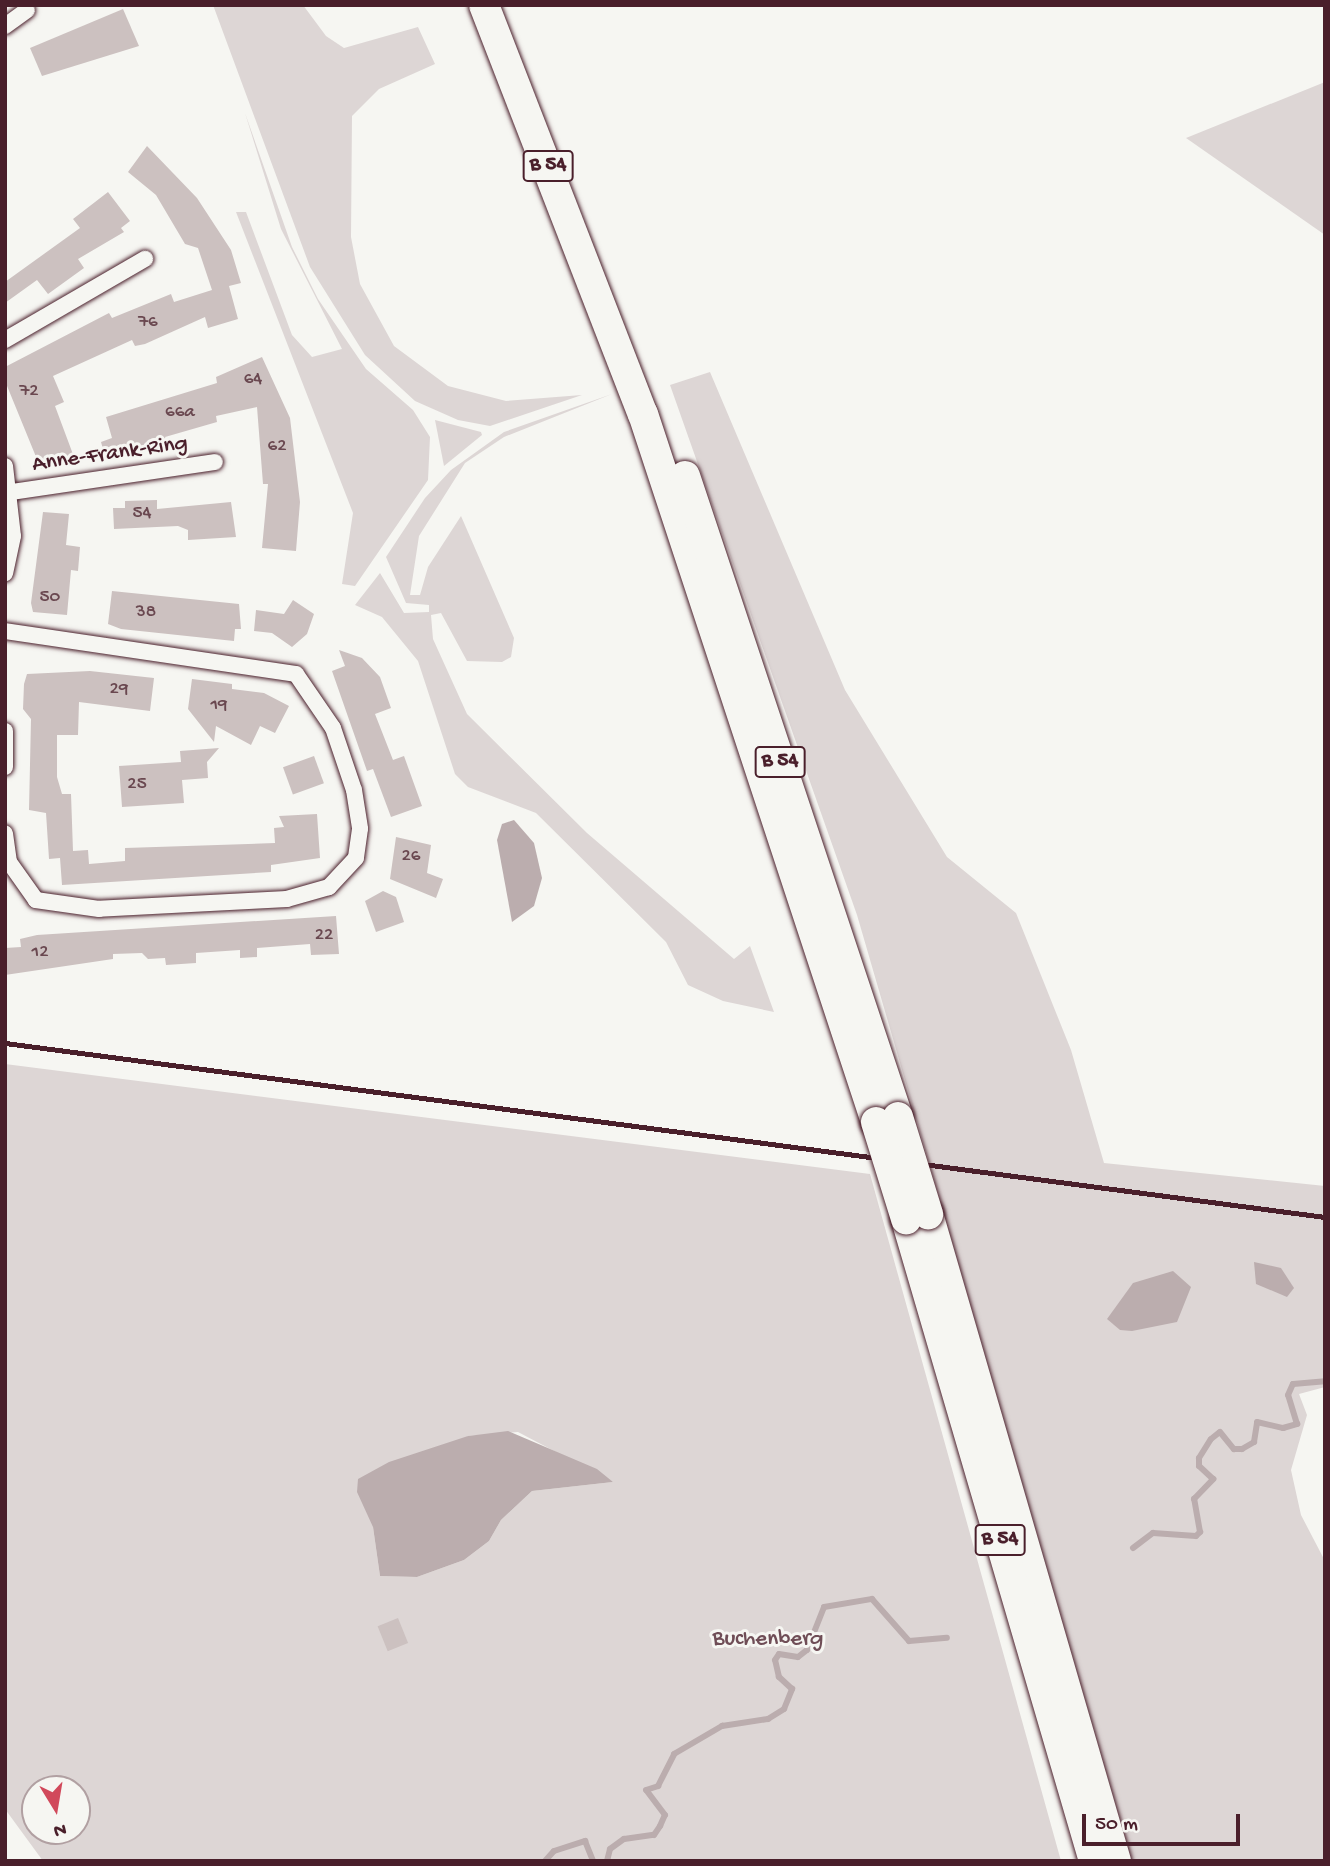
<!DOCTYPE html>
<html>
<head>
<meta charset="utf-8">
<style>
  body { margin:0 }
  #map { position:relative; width:1330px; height:1866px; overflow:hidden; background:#f6f6f2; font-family:"Gochi Hand",sans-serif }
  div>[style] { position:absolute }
  .green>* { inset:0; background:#ddd6d5 }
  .water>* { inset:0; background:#bbadae }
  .stream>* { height:6px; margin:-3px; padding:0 3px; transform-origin:3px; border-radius:3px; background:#bbadae }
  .building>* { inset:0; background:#ccc1c0; transform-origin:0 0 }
  .roads { filter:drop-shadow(0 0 2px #4a1f2b) drop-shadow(0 0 2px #4a1f2b) }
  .street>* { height:16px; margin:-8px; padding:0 8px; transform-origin:8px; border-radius:8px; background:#f6f6f2 }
  .highway>* { height:30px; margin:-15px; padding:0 15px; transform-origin:15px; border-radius:15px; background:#f6f6f2 }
  .rail>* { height:5px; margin:-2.5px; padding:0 2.5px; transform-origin:2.5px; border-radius:2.5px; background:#4a1f2b }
  .bridges { filter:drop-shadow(0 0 2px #4a1f2b) drop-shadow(0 0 2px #4a1f2b) }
  .highway-bridge>* { height:30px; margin:-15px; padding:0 15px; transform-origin:15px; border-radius:15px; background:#f6f6f2 }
  span { translate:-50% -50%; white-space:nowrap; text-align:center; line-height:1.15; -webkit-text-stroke:6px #f6f6f2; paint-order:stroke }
  .number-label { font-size:19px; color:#6a4850 }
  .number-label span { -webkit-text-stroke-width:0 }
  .shield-label span { padding:2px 5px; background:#f6f6f2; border:2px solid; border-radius:5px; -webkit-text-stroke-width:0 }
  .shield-label { font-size:21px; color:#4a1f2b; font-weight:700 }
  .street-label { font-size:23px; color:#4a1f2b }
  .park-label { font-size:23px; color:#6f4d56 }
  .frame { position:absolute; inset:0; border:7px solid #4a1f2b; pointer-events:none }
  .north { position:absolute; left:21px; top:1775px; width:70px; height:70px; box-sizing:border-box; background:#f6f6f2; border:2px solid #b1a0a2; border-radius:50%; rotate:169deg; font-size:19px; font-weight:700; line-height:28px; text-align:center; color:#4a1f2b }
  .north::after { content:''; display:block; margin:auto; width:24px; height:32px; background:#d1495b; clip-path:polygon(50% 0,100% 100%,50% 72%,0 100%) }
  .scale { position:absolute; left:1082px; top:1814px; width:158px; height:32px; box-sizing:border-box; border:4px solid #4a1f2b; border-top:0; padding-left:9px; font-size:21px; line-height:24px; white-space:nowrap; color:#4a1f2b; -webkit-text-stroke:5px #f6f6f2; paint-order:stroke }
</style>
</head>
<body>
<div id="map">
  <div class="green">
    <div style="clip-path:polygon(213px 5px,303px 5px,326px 36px,344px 48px,418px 27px,435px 64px,379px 89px,352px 116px,351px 237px,360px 284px,394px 346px,448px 386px,506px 401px,582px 395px,490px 426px,458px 420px,415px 401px,365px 355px,310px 267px)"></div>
    <div style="clip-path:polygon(1325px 82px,1325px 235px,1186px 138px)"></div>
    <div style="clip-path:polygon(245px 113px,292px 247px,318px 299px,366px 369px,413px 410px,430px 437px,428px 480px,355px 586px,342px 584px,353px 513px,236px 212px,246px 212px,292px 335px,312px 357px,342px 349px,281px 229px)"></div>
    <div style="clip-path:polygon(710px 372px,845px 690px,947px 857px,1016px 913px,1071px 1050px,1104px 1163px,1325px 1186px,1325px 1387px,1299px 1394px,1307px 1415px,1291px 1470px,1301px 1515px,1325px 1561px,1325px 1861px,1132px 1861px,857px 915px,670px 385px)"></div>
    <div style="clip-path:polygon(612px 394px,504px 437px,465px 463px,419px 536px,410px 595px,420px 595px,428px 567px,461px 516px,514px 638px,511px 657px,502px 662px,467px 661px,441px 613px,431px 615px,433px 639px,467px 714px,587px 833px,734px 959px,750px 946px,774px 1012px,723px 1001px,688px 985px,666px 942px,536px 813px,468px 787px,455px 774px,418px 661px,382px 617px,355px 605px,380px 573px,404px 613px,429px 612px,429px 605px,406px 603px,386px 557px,425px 498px,451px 470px,504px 432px)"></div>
    <div style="clip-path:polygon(435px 420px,481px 432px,482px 435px,444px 466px)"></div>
    <div style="clip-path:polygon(evenodd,5px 1064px,870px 1174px,1061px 1861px,43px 1861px,5px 1809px,5px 1064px,518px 1432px,613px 1482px,532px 1491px,501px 1520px,489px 1541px,464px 1560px,417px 1577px,380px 1576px,373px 1527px,468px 1436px,518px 1432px,5px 1064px,35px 1789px,77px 1789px,77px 1831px,35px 1831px,35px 1789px)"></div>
  </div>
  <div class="water">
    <div style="clip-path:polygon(514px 820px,534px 843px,542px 878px,534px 906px,512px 922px,497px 840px,502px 824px)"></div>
    <div style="clip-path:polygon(1254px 1262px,1281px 1268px,1294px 1288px,1287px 1297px,1256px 1284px)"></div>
    <div style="clip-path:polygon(1173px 1271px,1191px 1287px,1177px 1322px,1132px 1331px,1120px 1330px,1107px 1319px,1133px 1283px)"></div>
    <div style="clip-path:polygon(508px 1431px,597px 1469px,613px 1482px,532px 1491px,501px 1520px,489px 1541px,464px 1560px,417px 1577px,380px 1576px,373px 1527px,357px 1492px,358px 1479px,389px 1462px,468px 1436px)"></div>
  </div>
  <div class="stream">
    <div style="left:1133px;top:1548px;width:25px;rotate:-37deg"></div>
    <div style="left:1153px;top:1533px;width:43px;rotate:4deg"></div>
    <div style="left:1196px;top:1536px;width:6px;rotate:-45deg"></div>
    <div style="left:1200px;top:1532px;width:34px;rotate:-100deg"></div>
    <div style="left:1194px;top:1499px;width:28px;rotate:-46deg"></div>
    <div style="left:1213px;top:1479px;width:19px;rotate:-137deg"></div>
    <div style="left:1199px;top:1466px;width:8px;rotate:-90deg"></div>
    <div style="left:1199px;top:1458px;width:22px;rotate:-58deg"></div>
    <div style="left:1211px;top:1439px;width:11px;rotate:-38deg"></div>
    <div style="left:1220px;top:1432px;width:22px;rotate:51deg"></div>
    <div style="left:1234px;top:1449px;width:8px"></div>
    <div style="left:1242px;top:1449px;width:14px;rotate:-30deg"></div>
    <div style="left:1254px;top:1442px;width:20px;rotate:-81deg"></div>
    <div style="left:1257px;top:1422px;width:27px;rotate:13deg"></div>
    <div style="left:1283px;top:1428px;width:15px;rotate:-16deg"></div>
    <div style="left:1297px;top:1424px;width:30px;rotate:-107deg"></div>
    <div style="left:1288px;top:1395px;width:12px;rotate:-66deg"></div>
    <div style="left:1293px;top:1384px;width:32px;rotate:-5deg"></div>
    <div style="left:545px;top:1861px;width:13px;rotate:-48deg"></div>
    <div style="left:554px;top:1851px;width:33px;rotate:-18deg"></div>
    <div style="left:585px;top:1841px;width:22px;rotate:68deg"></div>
    <div style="left:607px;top:1861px;width:12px;rotate:-76deg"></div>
    <div style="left:610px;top:1849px;width:17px;rotate:-36deg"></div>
    <div style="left:624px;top:1839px;width:30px;rotate:-8deg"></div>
    <div style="left:654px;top:1835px;width:11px;rotate:-56deg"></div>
    <div style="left:660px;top:1826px;width:12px;rotate:-66deg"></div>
    <div style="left:665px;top:1815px;width:31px;rotate:-127deg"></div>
    <div style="left:646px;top:1790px;width:13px;rotate:-18deg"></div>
    <div style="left:658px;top:1786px;width:36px;rotate:-63deg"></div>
    <div style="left:674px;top:1754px;width:56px;rotate:-30.3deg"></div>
    <div style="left:722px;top:1726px;width:47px;rotate:-8.7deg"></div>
    <div style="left:768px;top:1719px;width:19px;rotate:-32deg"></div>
    <div style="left:784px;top:1709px;width:22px;rotate:-68deg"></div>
    <div style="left:792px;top:1689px;width:18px;rotate:-137deg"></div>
    <div style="left:779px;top:1677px;width:17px;rotate:-103deg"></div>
    <div style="left:775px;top:1660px;width:7px;rotate:-56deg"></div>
    <div style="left:779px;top:1654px;width:19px;rotate:9deg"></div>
    <div style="left:798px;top:1657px;width:11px;rotate:-38deg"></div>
    <div style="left:807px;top:1650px;width:46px;rotate:-68.4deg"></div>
    <div style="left:824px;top:1607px;width:49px;rotate:-9.5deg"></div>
    <div style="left:872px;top:1599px;width:56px;rotate:48.6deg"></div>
    <div style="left:909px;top:1641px;width:38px;rotate:-5deg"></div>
  </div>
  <div class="building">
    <div style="clip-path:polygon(123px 9px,139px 46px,42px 76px,30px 48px)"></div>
    <div style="clip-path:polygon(147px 146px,197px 198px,231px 250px,241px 283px,229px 286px,238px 319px,208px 328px,205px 317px,145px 344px,135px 346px,132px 340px,53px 376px,64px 402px,55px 406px,74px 457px,41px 469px,5px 381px,5px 367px,109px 313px,112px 318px,171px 294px,174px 302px,212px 290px,198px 248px,185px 244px,156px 195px,128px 172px)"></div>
    <div style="clip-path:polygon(108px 192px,130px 221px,121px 228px,124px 232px,78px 259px,84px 268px,48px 294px,37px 280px,5px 303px,5px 282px,80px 228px,73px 219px)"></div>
    <div style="clip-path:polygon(262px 357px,290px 418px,300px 502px,296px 551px,262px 548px,268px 484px,263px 484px,257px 407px,216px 416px,217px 422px,165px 437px,167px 442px,106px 460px,101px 442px,112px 438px,106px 417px,217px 383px,216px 377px)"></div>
    <div style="clip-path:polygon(157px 500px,157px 509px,231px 502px,236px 537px,188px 540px,188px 530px,178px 526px,114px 529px,113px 508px,125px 508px,125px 501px)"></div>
    <div style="clip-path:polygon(43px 512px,69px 514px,66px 545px,80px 547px,78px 571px,71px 570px,67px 615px,33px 612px,31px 603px)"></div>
    <div style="clip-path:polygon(112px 591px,239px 604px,241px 629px,235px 629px,234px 641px,121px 629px,108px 624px)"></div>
    <div style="clip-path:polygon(293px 600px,314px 614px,307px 634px,292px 647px,272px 633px,254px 631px,256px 610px,284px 614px)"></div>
    <div style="clip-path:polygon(339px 650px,362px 658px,380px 677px,391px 708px,375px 714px,393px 760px,404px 756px,422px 806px,391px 817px,373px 769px,367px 771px,332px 671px,345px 666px)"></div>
    <div style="clip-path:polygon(90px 671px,154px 678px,150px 711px,79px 702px,78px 735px,57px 735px,57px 777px,62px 794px,71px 794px,73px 851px,88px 850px,89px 864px,125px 861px,125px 848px,275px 843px,274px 828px,284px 827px,279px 816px,317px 814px,320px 858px,271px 865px,271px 872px,62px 885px,60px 858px,49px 859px,46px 813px,29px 810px,31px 719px,23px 709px,24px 684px,27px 674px)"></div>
    <div style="clip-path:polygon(192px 679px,232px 684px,232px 689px,264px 693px,289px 706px,275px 733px,260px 726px,251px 745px,216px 726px,214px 742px,188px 709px)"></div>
    <div style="clip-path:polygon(219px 748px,207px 762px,208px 778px,182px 780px,184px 803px,122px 807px,119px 766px,181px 762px,180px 751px)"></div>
    <div style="left:314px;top:756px;width:29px;height:33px;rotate:70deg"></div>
    <div style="clip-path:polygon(396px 837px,431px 845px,427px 873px,443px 879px,436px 898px,390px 879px)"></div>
    <div style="clip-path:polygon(383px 891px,396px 897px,404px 922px,376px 932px,365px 901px)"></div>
    <div style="clip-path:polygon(336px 916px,339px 954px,311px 955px,310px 944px,257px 948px,257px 957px,240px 958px,240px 950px,196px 953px,196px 963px,166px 965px,165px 958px,148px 959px,142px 953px,113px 954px,113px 959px,5px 975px,5px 948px,21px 947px,20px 939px,37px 935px)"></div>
    <div style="left:398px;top:1618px;width:27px;height:22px;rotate:68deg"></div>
  </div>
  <div class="roads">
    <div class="street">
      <div style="left:5px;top:26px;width:27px;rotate:-36deg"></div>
      <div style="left:5px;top:340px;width:162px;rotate:-30.1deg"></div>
      <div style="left:5px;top:466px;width:70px;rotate:83.5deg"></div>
      <div style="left:13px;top:536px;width:38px;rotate:102deg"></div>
      <div style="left:12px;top:492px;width:205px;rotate:-8.4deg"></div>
      <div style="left:5px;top:631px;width:294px;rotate:8.4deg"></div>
      <div style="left:296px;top:674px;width:65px;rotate:55.6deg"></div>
      <div style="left:333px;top:728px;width:65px;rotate:71.3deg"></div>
      <div style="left:354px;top:790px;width:39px;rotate:81deg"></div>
      <div style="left:360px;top:829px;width:29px;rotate:98deg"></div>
      <div style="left:356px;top:858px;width:40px;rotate:133deg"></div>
      <div style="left:329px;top:887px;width:44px;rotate:164.1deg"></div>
      <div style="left:287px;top:899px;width:188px;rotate:177deg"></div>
      <div style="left:99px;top:909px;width:64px;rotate:-171.9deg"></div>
      <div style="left:36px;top:900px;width:47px;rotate:-125.4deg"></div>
      <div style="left:9px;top:862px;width:29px;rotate:-98deg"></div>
      <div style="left:5px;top:731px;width:36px;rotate:90deg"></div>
    </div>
    <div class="highway">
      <div style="left:484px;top:5px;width:439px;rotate:68.8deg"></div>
      <div style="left:643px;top:414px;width:745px;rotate:71.78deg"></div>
      <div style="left:685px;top:476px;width:675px;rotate:71.62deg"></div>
      <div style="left:928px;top:1214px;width:674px;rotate:73.8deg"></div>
      <div style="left:906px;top:1219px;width:669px;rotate:73.68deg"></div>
    </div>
  </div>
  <div class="rail">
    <div style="left:5px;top:1043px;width:1331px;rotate:7.51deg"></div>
  </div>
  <div class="bridges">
    <div class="highway-bridge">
      <div style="left:898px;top:1117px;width:102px;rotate:72.8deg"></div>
      <div style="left:876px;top:1122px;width:102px;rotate:72.8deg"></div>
    </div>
  </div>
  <div class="number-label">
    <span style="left:148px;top:323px">76</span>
    <span style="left:253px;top:380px">64</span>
    <span style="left:29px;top:392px">72</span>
    <span style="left:180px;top:413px">66a</span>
    <span style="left:277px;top:447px">62</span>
    <span style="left:142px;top:514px">54</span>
    <span style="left:50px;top:598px">50</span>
    <span style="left:146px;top:613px">38</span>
    <span style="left:119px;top:690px">29</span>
    <span style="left:219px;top:706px">19</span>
    <span style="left:137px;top:785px">25</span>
    <span style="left:411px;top:857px">26</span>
    <span style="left:324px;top:936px">22</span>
    <span style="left:40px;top:953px">12</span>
  </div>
  <div class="shield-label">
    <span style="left:548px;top:166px">B 54</span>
    <span style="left:780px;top:762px">B 54</span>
    <span style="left:1000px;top:1540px">B 54</span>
  </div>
  <div class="street-label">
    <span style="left:110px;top:455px;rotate:-8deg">Anne-Frank-Ring</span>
  </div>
  <div class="park-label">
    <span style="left:768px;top:1640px">Buchenberg</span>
  </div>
  <div class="frame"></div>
  <div class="north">N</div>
  <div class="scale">50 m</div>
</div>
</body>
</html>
